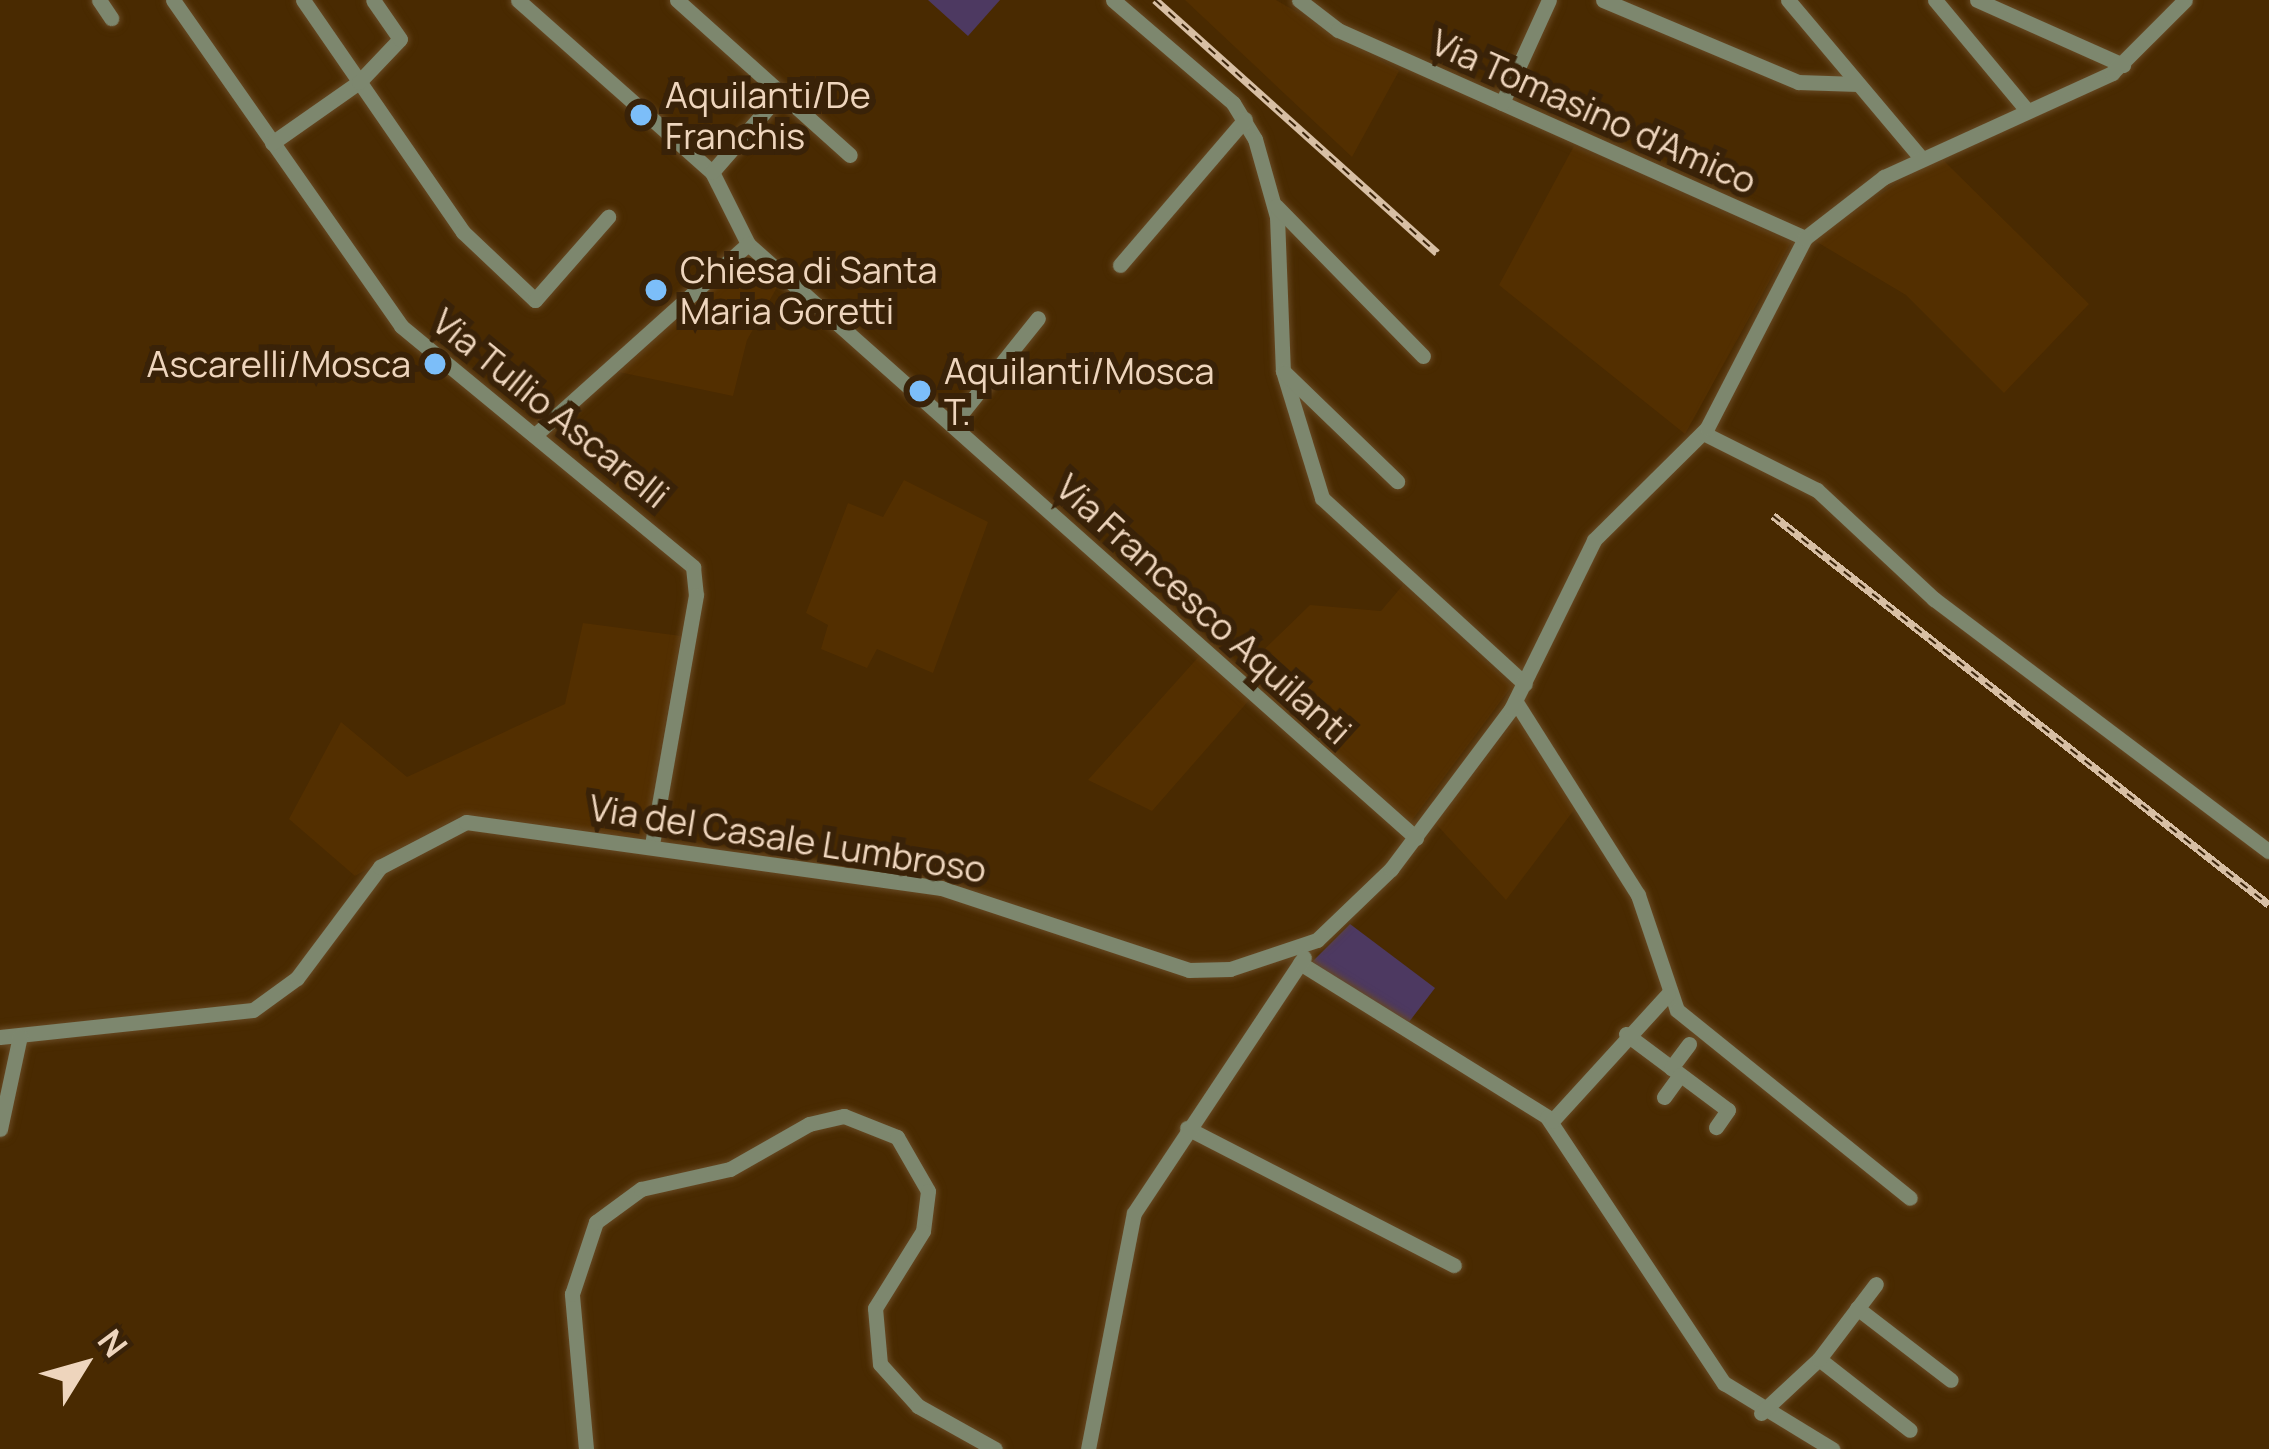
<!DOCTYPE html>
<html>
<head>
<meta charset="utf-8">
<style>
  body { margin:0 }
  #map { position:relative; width:2269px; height:1449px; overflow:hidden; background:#492a01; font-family:Manrope,sans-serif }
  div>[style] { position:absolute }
  .built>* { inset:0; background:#532f00 }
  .green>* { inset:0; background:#4d3961 }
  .roads { filter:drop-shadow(0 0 3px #674923) drop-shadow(0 0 3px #674923) }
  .minor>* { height:15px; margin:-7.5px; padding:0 7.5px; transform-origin:7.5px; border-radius:7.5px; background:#7d876e }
  .rail>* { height:8px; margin-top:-4px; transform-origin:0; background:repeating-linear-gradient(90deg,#392208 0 9px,#d8bfa4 0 18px); box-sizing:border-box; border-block:3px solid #d8bfa4 }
  .dots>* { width:33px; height:33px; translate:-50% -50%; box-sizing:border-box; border:6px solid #392208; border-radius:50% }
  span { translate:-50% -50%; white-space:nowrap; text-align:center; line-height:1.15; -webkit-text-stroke:12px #392208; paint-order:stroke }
  .poi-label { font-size:36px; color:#eed5bd }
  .left { translate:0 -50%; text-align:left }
  .right { translate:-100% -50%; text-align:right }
  .street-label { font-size:36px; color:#eed5bd }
  .north { position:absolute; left:24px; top:1305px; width:120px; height:120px; -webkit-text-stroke:9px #392208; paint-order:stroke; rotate:53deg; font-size:33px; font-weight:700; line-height:48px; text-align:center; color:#eed5bd }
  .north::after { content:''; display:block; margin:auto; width:42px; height:54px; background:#eed5bd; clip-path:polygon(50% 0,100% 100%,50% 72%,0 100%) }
</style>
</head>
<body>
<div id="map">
  <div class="built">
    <div style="clip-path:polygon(1185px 0,1276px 0,1399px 71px,1352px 157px)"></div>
    <div style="clip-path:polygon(1574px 146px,1791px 242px,1685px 434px,1499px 285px)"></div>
    <div style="clip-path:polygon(1939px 156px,2089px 304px,2004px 393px,1906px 295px,1812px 239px)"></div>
    <div style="clip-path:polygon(747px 253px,780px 282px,747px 340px,733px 396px,619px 372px)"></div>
    <div style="clip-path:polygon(904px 480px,988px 522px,933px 673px,877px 649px,867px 668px,821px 649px,828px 625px,806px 613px,848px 503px,883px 517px)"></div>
    <div style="clip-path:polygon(1403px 585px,1512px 686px,1410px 823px,1258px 690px,1152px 811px,1088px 780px,1211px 643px,1243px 670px,1310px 605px,1381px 611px)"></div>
    <div style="clip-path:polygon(583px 623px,681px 636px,644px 839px,460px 816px,355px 876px,289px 819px,341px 722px,407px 777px,565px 704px)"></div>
    <div style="clip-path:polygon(1518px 716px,1577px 806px,1506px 900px,1435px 823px)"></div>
  </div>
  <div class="green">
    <div style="clip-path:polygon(928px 0,1000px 0,968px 36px)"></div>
    <div style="clip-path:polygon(1350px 924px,1435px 988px,1409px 1022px,1311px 963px)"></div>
  </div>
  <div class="roads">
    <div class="minor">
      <div style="left:99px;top:0;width:22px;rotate:56deg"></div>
      <div style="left:173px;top:0;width:398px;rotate:55deg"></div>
      <div style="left:401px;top:326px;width:379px;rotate:39.5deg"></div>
      <div style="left:693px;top:567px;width:28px;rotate:84deg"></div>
      <div style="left:696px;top:595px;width:254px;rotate:100deg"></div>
      <div style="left:303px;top:0;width:282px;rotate:55.4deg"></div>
      <div style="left:463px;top:232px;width:99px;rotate:43.4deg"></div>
      <div style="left:535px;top:300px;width:111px;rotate:-48.7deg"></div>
      <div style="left:518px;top:0;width:259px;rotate:41.6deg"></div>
      <div style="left:712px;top:172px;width:80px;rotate:63.4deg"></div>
      <div style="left:748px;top:244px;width:894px;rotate:41.64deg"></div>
      <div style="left:677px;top:0;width:232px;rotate:41.9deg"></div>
      <div style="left:1113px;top:0;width:158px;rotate:40.6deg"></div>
      <div style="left:1233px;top:103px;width:42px;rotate:58.6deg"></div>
      <div style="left:1255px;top:139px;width:81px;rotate:74.2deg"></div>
      <div style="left:1277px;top:217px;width:154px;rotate:87.8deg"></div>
      <div style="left:1283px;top:371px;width:133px;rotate:72.9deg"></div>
      <div style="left:1322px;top:498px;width:275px;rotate:42.5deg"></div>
      <div style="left:1299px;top:0;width:49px;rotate:37.6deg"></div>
      <div style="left:1338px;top:30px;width:511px;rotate:24.01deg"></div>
      <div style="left:1603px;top:0;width:212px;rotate:22.8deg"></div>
      <div style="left:1798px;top:82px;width:60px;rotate:1.9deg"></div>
      <div style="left:1788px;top:0;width:207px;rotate:49.9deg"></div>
      <div style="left:1935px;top:0;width:139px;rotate:50.2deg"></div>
      <div style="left:1977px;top:0;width:160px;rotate:24deg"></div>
      <div style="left:1502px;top:103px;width:113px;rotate:-65.5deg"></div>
      <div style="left:272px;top:143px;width:106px;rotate:-35deg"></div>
      <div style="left:359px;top:82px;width:59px;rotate:-46.4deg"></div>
      <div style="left:400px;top:39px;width:47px;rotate:-124.7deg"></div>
      <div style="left:712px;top:172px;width:105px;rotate:-48.9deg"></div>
      <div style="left:1276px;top:206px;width:210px;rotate:45.6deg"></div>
      <div style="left:1120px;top:265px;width:192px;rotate:-49.4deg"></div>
      <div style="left:1285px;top:373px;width:156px;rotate:44deg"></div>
      <div style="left:952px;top:425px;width:137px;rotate:-51.2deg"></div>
      <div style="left:1703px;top:433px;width:127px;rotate:26.6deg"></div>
      <div style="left:1817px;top:490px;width:160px;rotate:43deg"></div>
      <div style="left:1934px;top:599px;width:419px;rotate:37deg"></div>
      <div style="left:535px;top:435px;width:286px;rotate:-41.9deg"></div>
      <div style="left:1516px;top:702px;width:228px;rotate:57.7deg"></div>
      <div style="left:1638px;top:895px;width:121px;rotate:71.3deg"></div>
      <div style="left:1677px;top:1010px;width:299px;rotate:38.9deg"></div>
      <div style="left:1300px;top:963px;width:291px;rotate:31.9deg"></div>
      <div style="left:1547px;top:1117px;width:320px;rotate:56.4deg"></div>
      <div style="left:1724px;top:1383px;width:127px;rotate:31.4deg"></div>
      <div style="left:1626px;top:1034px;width:127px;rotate:36.7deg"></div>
      <div style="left:1728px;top:1110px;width:21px;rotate:125deg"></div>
      <div style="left:0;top:1037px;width:254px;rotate:-6.1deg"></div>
      <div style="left:253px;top:1010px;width:54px;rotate:-36deg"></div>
      <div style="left:297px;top:978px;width:139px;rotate:-53.2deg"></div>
      <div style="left:380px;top:867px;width:97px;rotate:-27.6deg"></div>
      <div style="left:466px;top:822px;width:480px;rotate:7.9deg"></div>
      <div style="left:941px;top:888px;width:261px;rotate:18.3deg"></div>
      <div style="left:1189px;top:970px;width:41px;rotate:-1.4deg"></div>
      <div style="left:1230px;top:969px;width:92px;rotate:-18.4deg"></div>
      <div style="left:1317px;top:940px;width:103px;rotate:-43.8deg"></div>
      <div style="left:1391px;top:869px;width:200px;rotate:-53.1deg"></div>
      <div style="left:1511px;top:709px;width:188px;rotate:-63.8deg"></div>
      <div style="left:1594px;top:540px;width:159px;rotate:-44.7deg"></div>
      <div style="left:1707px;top:428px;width:214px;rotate:-62.7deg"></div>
      <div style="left:1805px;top:238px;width:100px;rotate:-37.7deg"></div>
      <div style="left:1884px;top:177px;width:251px;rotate:-24.5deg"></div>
      <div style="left:2112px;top:73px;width:103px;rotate:-45deg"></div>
      <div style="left:1671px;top:1068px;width:30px;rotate:-53deg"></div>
      <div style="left:1664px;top:1097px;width:27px;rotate:-54deg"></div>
      <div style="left:1552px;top:1121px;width:172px;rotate:-47.6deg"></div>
      <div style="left:1187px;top:1128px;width:300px;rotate:27.2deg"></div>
      <div style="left:0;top:1129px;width:95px;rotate:-77.9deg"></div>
      <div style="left:1857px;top:1308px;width:118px;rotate:37.5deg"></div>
      <div style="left:1819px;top:1359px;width:115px;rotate:38deg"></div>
      <div style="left:1761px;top:1413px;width:79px;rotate:-43deg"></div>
      <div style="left:1819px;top:1359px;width:94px;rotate:-52.8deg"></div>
      <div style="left:586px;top:1449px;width:156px;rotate:-95.2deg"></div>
      <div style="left:572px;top:1294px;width:76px;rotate:-71.6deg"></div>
      <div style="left:596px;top:1222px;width:56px;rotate:-36.3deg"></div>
      <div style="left:641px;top:1189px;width:91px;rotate:-12.7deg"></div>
      <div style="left:730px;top:1169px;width:91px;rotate:-29.7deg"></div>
      <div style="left:809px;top:1124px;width:36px;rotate:-13deg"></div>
      <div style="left:844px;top:1116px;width:57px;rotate:21.6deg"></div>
      <div style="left:897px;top:1137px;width:62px;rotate:60.1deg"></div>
      <div style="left:928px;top:1191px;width:40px;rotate:97.1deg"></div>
      <div style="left:923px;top:1231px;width:91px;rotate:121.9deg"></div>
      <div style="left:875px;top:1308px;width:56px;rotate:84.9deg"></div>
      <div style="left:880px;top:1364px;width:57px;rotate:47.9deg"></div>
      <div style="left:918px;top:1406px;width:88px;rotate:29.2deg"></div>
      <div style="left:1088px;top:1449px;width:240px;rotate:-79deg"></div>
      <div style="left:1134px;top:1213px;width:307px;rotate:-56.4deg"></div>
    </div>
  </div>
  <div class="rail">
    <div style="left:1155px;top:0;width:379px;rotate:41.9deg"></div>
    <div style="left:1773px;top:516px;width:630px;rotate:38.11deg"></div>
  </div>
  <div class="dots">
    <div style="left:641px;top:115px;background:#7cbef9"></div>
    <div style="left:656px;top:290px;background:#7cbef9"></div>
    <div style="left:435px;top:364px;background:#7cbef9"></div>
    <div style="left:920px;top:391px;background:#7cbef9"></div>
  </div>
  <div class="poi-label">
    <span class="left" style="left:665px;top:115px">Aquilanti/De<br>Franchis</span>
    <span class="left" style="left:680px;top:290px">Chiesa di Santa<br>Maria Goretti</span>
    <span class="right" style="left:411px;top:364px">Ascarelli/Mosca</span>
    <span class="left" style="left:944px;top:391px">Aquilanti/Mosca<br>T.</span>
  </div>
  <div class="street-label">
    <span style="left:1594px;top:111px;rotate:24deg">Via Tomasino d'Amico</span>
    <span style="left:551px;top:408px;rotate:39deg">Via Tullio Ascarelli</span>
    <span style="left:1204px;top:609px;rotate:42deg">Via Francesco Aquilanti</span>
    <span style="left:788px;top:838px;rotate:9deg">Via del Casale Lumbroso</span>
  </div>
  <div class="north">N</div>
</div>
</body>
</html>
